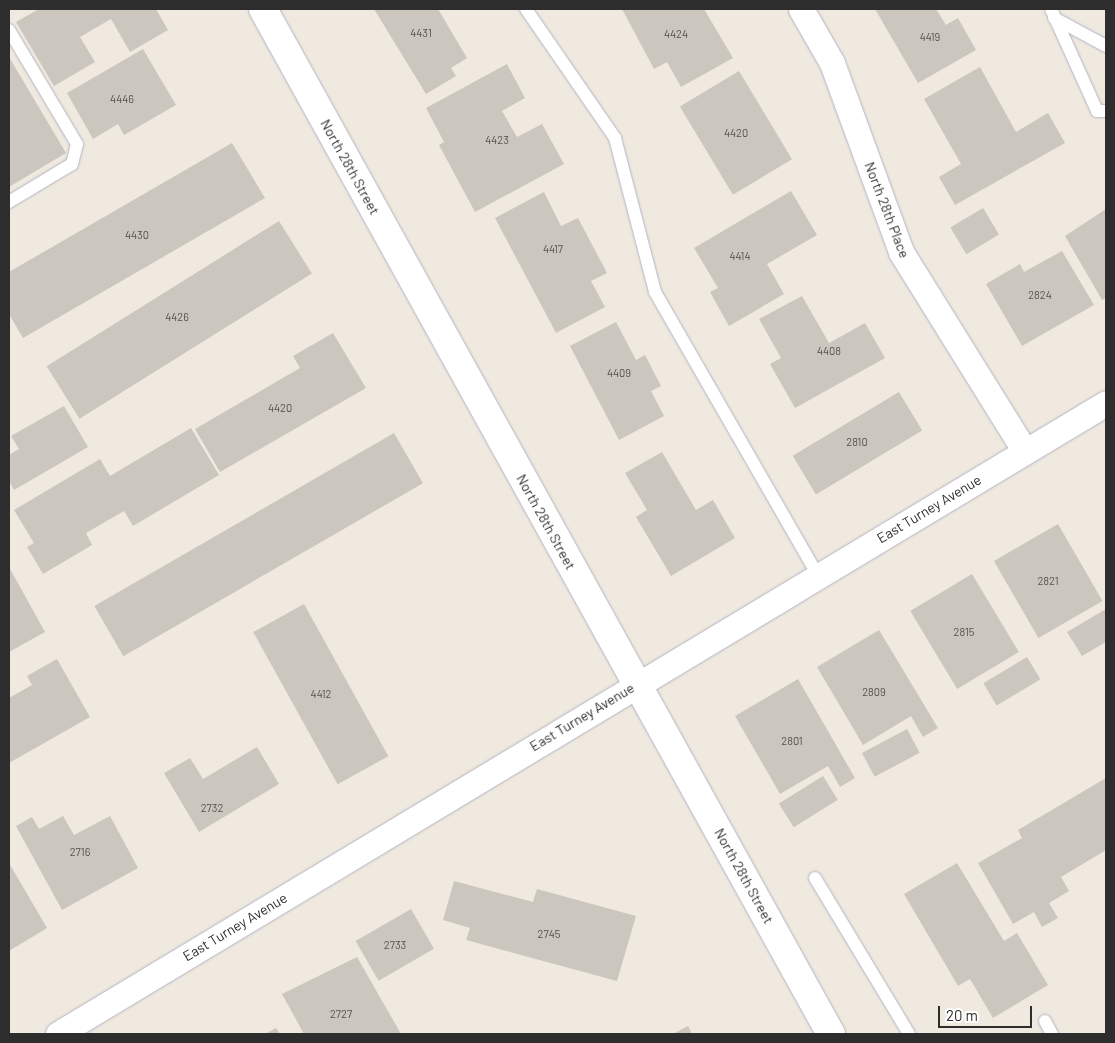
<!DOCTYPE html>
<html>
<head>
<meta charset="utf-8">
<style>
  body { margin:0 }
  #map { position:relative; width:1115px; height:1043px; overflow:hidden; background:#f0e9df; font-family:Barlow,sans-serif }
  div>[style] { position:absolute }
  .building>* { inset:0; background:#cbc6be; transform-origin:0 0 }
  .roads { filter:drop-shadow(0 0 1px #b3b5c2) drop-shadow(0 0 1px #b3b5c2) }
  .lane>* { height:12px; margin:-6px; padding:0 6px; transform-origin:6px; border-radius:6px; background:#fff }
  .street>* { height:25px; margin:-12.5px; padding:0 12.5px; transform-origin:12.5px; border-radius:12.5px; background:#fff }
  .secondary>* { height:28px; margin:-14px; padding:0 14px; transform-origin:14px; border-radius:14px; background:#fff }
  span { translate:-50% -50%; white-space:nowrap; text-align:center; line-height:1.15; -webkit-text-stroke:4.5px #fff; paint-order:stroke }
  .number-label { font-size:11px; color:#545351 }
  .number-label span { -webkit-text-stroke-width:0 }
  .street-label { font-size:14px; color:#2d2d2d }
  .frame { position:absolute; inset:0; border:10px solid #2d2d2d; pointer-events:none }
  .scale { position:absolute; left:938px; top:1006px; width:94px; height:22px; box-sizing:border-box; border:2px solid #2d2d2d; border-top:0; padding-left:6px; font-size:15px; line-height:18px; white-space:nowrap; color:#2d2d2d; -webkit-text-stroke:4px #fff; paint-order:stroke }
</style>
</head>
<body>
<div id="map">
  <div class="building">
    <div style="clip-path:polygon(39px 9px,156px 9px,168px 30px,130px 52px,111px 19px,80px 37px,95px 62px,54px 86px,16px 22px)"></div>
    <div style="clip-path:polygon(374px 9px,438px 9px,467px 58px,451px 68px,456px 76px,426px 94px)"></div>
    <div style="clip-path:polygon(622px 9px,704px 9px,733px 58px,681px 87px,667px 62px,654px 69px)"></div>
    <div style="clip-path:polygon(875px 9px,936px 9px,946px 25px,958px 18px,976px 50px,918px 83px)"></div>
    <div style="clip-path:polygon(143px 49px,176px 105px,124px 135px,118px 124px,93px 139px,67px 93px)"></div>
    <div style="clip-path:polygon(9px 57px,66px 153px,9px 187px)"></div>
    <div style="clip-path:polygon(507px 64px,525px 98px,502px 111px,517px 137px,542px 124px,564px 164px,475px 212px,439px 145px,444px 142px,426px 108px)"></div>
    <div style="clip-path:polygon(980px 67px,1016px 132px,1048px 113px,1065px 143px,955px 205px,939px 177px,961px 164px,924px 99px)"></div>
    <div style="left:739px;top:71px;width:103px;height:69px;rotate:59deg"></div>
    <div style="clip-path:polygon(232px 143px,265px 198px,23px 338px,9px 314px,9px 272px)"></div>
    <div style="clip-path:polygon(791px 191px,817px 235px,767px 264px,784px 294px,729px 326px,710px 292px,718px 288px,694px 248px)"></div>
    <div style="clip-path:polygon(544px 192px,561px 226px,578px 218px,607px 273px,591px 281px,605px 307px,556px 333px,495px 218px)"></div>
    <div style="left:983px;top:208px;width:31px;height:38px;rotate:59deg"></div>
    <div style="clip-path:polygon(1106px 209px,1106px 298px,1102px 300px,1065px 236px)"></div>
    <div style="left:279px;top:221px;width:62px;height:274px;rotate:58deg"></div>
    <div style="clip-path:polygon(1062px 251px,1094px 305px,1022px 346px,986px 284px,1020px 264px,1024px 272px)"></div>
    <div style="clip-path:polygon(802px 296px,829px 343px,865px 323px,885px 358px,795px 408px,770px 364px,781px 358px,759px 319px)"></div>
    <div style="clip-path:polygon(616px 322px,636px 360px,645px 355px,661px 386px,651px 391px,664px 416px,619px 440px,570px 346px)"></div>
    <div style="clip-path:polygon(333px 333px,366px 388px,220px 472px,195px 429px,300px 368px,293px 356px)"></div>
    <div style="left:899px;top:392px;width:45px;height:124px;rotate:59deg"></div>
    <div style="clip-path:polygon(64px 406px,88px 447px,14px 490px,9px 481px,9px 455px,19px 449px,11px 436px)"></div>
    <div style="clip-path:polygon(191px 428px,219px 475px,133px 526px,124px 511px,86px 533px,92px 545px,43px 574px,27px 547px,34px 543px,14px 510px,100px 459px,110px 476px)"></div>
    <div style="left:394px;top:433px;width:58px;height:346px;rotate:60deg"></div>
    <div style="clip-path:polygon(662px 452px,696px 510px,713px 500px,735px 538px,671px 576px,636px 517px,647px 510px,625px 473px)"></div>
    <div style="left:1058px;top:524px;width:89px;height:74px;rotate:60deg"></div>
    <div style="clip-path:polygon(9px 567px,45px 632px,9px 652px)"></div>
    <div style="left:972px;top:574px;width:91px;height:72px;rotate:59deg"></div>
    <div style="left:304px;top:604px;width:174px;height:58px;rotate:61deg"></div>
    <div style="clip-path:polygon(1106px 609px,1106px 642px,1082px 656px,1067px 632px)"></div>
    <div style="clip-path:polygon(879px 630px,938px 728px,923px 737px,911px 716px,863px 745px,817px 667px)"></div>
    <div style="left:1027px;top:657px;width:26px;height:51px;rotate:59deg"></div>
    <div style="clip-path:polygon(57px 659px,90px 717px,9px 763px,9px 698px,32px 685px,27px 676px)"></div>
    <div style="clip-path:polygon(798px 679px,855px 778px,840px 787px,828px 766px,780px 794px,735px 716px)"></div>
    <div style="left:907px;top:729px;width:27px;height:51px;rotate:62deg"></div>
    <div style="clip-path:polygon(257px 747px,279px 784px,199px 832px,164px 773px,190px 758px,203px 779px)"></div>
    <div style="left:823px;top:776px;width:28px;height:52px;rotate:58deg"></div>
    <div style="clip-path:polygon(1106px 778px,1106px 850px,1061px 877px,1069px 891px,1049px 903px,1058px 918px,1042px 927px,1034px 912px,1013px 924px,978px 863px,1022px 838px,1018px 830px)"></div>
    <div style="clip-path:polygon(63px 816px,74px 835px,110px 816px,138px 868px,62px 910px,16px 826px,32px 817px,39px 829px)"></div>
    <div style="clip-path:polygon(9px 863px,47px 928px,9px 951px)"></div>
    <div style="clip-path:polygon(957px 863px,1004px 941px,1017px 933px,1048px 985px,993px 1018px,970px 979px,958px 986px,904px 894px)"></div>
    <div style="clip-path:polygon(454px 881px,533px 902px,537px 889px,636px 916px,617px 981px,466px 940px,470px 928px,443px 920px)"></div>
    <div style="left:411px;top:909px;width:46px;height:64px;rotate:60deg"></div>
    <div style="clip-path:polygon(357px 957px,401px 1034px,304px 1034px,282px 994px)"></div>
    <div style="clip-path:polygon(688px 1026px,692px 1034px,673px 1034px)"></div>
    <div style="clip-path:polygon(276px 1028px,280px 1034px,265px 1034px)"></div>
  </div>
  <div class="roads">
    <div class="lane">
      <div style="left:526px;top:9px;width:157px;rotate:55.4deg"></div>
      <div style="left:615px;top:138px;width:159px;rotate:75.4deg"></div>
      <div style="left:655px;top:292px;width:327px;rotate:60.1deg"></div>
      <div style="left:1051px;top:9px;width:112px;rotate:65.7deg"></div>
      <div style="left:1097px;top:111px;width:9px"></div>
      <div style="left:1054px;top:18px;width:59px;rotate:28.3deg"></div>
      <div style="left:9px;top:30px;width:133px;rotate:59.2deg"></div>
      <div style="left:77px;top:144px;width:21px;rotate:104deg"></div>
      <div style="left:72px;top:164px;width:74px;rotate:148.9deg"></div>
      <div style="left:815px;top:878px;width:182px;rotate:58.9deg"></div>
      <div style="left:1045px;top:1021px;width:15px;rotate:62deg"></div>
    </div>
    <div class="street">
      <div style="left:801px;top:9px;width:62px;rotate:60.1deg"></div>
      <div style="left:832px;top:63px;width:201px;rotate:69.9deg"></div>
      <div style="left:901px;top:252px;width:234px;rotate:58.1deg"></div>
      <div style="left:58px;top:1034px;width:1223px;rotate:-31.05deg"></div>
    </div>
    <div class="secondary">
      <div style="left:263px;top:9px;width:1172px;rotate:61.01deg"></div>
    </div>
  </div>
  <div class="number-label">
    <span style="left:421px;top:33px">4431</span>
    <span style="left:676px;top:34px">4424</span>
    <span style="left:930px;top:37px">4419</span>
    <span style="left:122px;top:99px">4446</span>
    <span style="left:736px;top:133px">4420</span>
    <span style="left:497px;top:140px">4423</span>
    <span style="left:137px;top:235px">4430</span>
    <span style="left:553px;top:249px">4417</span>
    <span style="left:740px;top:256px">4414</span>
    <span style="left:1040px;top:295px">2824</span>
    <span style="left:177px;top:317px">4426</span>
    <span style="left:829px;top:351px">4408</span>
    <span style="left:619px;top:373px">4409</span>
    <span style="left:280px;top:408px">4420</span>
    <span style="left:857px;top:442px">2810</span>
    <span style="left:1048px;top:581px">2821</span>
    <span style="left:964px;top:632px">2815</span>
    <span style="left:874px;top:692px">2809</span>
    <span style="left:321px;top:694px">4412</span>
    <span style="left:792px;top:741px">2801</span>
    <span style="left:212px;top:808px">2732</span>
    <span style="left:80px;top:852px">2716</span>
    <span style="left:549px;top:934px">2745</span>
    <span style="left:395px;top:945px">2733</span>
    <span style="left:341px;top:1014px">2727</span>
  </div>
  <div class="street-label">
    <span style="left:350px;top:167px;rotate:61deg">North 28th Street</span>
    <span style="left:887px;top:210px;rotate:69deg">North 28th Place</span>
    <span style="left:929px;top:509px;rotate:-31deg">East Turney Avenue</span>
    <span style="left:546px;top:522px;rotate:61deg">North 28th Street</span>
    <span style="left:582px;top:717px;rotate:-31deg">East Turney Avenue</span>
    <span style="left:744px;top:876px;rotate:61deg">North 28th Street</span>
    <span style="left:235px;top:927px;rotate:-31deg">East Turney Avenue</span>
  </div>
  <div class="frame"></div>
  <div class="scale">20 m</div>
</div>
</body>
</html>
